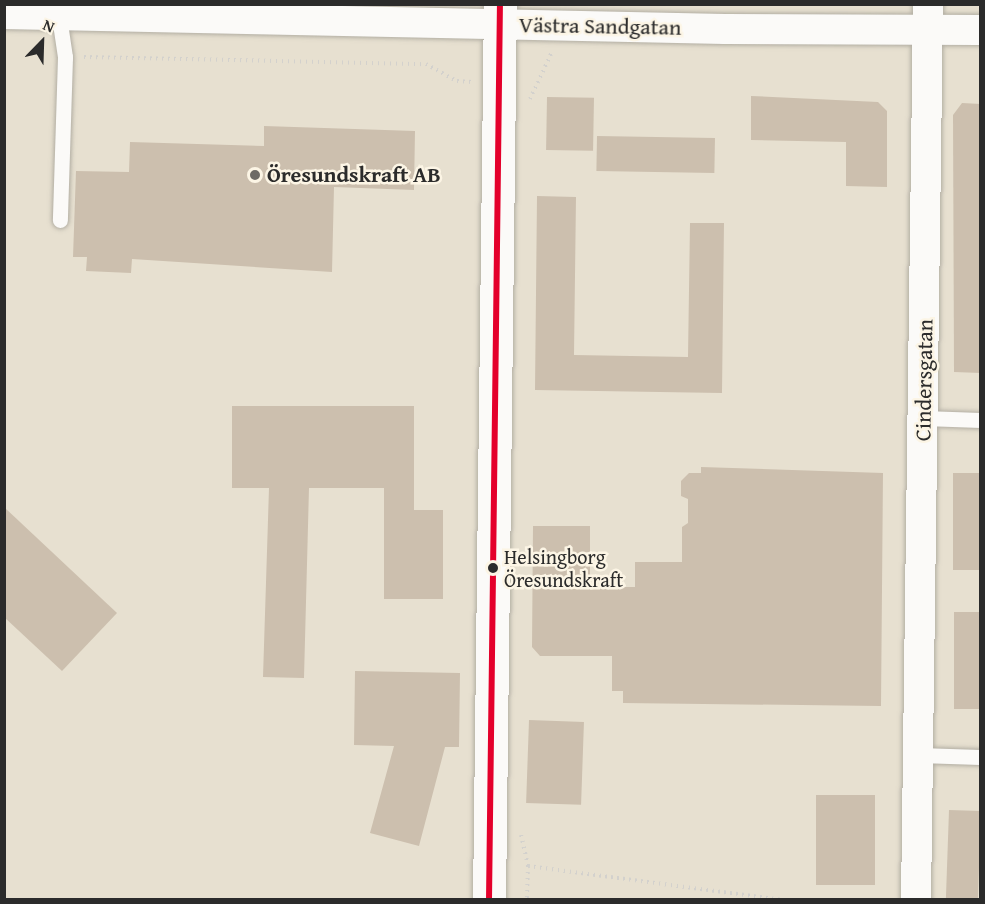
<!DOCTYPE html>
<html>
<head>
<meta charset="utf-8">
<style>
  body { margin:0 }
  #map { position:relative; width:985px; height:904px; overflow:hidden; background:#e7e0d0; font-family:"Gentium Book Plus",serif }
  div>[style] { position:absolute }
  .building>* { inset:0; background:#ccbfae; transform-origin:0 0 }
  .path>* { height:4px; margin-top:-2px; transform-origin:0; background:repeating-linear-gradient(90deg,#d3d1cd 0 1.5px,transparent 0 6px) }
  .roads { filter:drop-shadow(0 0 2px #b2aea3) drop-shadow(0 0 2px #b2aea3) }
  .service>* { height:15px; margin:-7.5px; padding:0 7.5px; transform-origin:7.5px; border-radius:7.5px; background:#fbfaf8 }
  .minor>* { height:30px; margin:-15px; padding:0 15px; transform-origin:15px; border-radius:15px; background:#fbfaf8 }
  .tertiary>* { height:33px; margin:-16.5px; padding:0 16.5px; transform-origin:16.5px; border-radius:16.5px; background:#fbfaf8 }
  .bus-1>* { height:6px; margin:-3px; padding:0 3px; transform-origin:3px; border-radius:3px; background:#e4002b }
  .dots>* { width:16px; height:16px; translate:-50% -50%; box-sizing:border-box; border:3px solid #fcf5e5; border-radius:50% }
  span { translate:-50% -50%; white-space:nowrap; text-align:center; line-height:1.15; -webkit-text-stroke:5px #fcf5e5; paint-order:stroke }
  .bus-label { font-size:20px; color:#2b2b2b }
  .left { translate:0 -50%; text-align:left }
  .street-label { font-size:22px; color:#2b2b2b }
  .poi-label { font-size:22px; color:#2b2b2b; font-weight:700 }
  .frame { position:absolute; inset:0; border:6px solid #2b2b2b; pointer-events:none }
  .north { position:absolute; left:12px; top:12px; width:60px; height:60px; -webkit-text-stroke:4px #fcf5e5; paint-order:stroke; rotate:23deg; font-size:16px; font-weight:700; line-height:24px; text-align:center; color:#2b2b2b }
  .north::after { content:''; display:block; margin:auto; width:21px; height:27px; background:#2b2b2b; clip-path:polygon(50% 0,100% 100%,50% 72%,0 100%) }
</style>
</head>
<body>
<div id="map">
  <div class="building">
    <div style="clip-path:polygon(751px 96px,878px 102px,887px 111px,887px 187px,846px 186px,846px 142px,751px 140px)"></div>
    <div style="left:547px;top:97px;width:47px;height:53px;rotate:1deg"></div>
    <div style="clip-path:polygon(962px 103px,981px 104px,981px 373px,954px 372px,953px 115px)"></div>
    <div style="clip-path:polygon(264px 126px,415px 131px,414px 190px,334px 187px,332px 272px,132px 259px,131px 273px,86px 271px,87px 257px,73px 257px,76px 171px,129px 172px,130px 142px,264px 146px)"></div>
    <div style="left:597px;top:136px;width:118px;height:35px;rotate:1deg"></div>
    <div style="clip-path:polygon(537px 196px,576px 197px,574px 355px,688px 357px,690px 223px,724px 223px,722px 393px,535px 390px)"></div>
    <div style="clip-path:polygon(232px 406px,414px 406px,414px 510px,443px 510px,443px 599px,384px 599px,384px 488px,309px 488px,304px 678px,263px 677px,269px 488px,232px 488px)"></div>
    <div style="clip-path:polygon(701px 467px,883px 473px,881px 706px,623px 703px,623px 691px,612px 691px,612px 656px,540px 656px,532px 647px,533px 526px,590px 526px,590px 587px,635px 587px,635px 562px,682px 562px,682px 527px,688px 523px,688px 499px,681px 496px,681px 481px,689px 473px,701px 473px)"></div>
    <div style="left:953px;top:473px;width:28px;height:97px"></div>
    <div style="clip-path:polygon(4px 507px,117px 613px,62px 671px,4px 617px)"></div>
    <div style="left:954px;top:612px;width:27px;height:97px"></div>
    <div style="clip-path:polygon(355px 671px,460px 673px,459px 747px,445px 747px,419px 846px,370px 833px,394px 746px,354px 745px)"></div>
    <div style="left:529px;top:720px;width:55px;height:83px;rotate:2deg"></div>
    <div style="left:816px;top:795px;width:59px;height:90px"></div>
    <div style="left:949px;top:810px;width:32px;height:90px;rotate:2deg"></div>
  </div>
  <div class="path">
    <div style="left:84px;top:57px;width:342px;rotate:1.2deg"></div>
    <div style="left:426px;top:64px;width:35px;rotate:29deg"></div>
    <div style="left:457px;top:81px;width:15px;rotate:4deg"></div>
    <div style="left:530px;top:99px;width:50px;rotate:-65deg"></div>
    <div style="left:521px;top:835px;width:32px;rotate:77deg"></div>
    <div style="left:528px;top:866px;width:34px;rotate:92deg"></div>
    <div style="left:528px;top:866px;width:257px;rotate:7.6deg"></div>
  </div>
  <div class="roads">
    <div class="service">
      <div style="left:58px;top:10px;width:48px;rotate:81.5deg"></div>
      <div style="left:65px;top:57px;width:163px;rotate:91.8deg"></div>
      <div style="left:924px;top:418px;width:56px;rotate:2deg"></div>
      <div style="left:919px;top:755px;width:61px;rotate:1.9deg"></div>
    </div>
    <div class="minor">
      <div style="left:4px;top:14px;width:721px;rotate:1.19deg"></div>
      <div style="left:725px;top:29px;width:255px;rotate:0.2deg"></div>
      <div style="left:916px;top:900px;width:896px;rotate:-89.23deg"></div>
    </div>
    <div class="tertiary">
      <div style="left:489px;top:900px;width:896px;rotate:-89.3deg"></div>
    </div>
  </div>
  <div class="bus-1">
    <div style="left:489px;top:900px;width:896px;rotate:-89.3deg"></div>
  </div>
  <div class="dots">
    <div style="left:255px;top:175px;background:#6d6a65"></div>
    <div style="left:493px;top:568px;background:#2b2b2b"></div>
  </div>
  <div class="bus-label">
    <span class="left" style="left:504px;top:568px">Helsingborg<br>Öresundskraft</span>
  </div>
  <div class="street-label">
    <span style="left:600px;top:26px;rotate:1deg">Västra Sandgatan</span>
    <span style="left:924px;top:380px;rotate:-89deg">Cindersgatan</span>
  </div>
  <div class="poi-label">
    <span class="left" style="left:267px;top:175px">Öresundskraft AB</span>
  </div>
  <div class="frame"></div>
  <div class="north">N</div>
</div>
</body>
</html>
